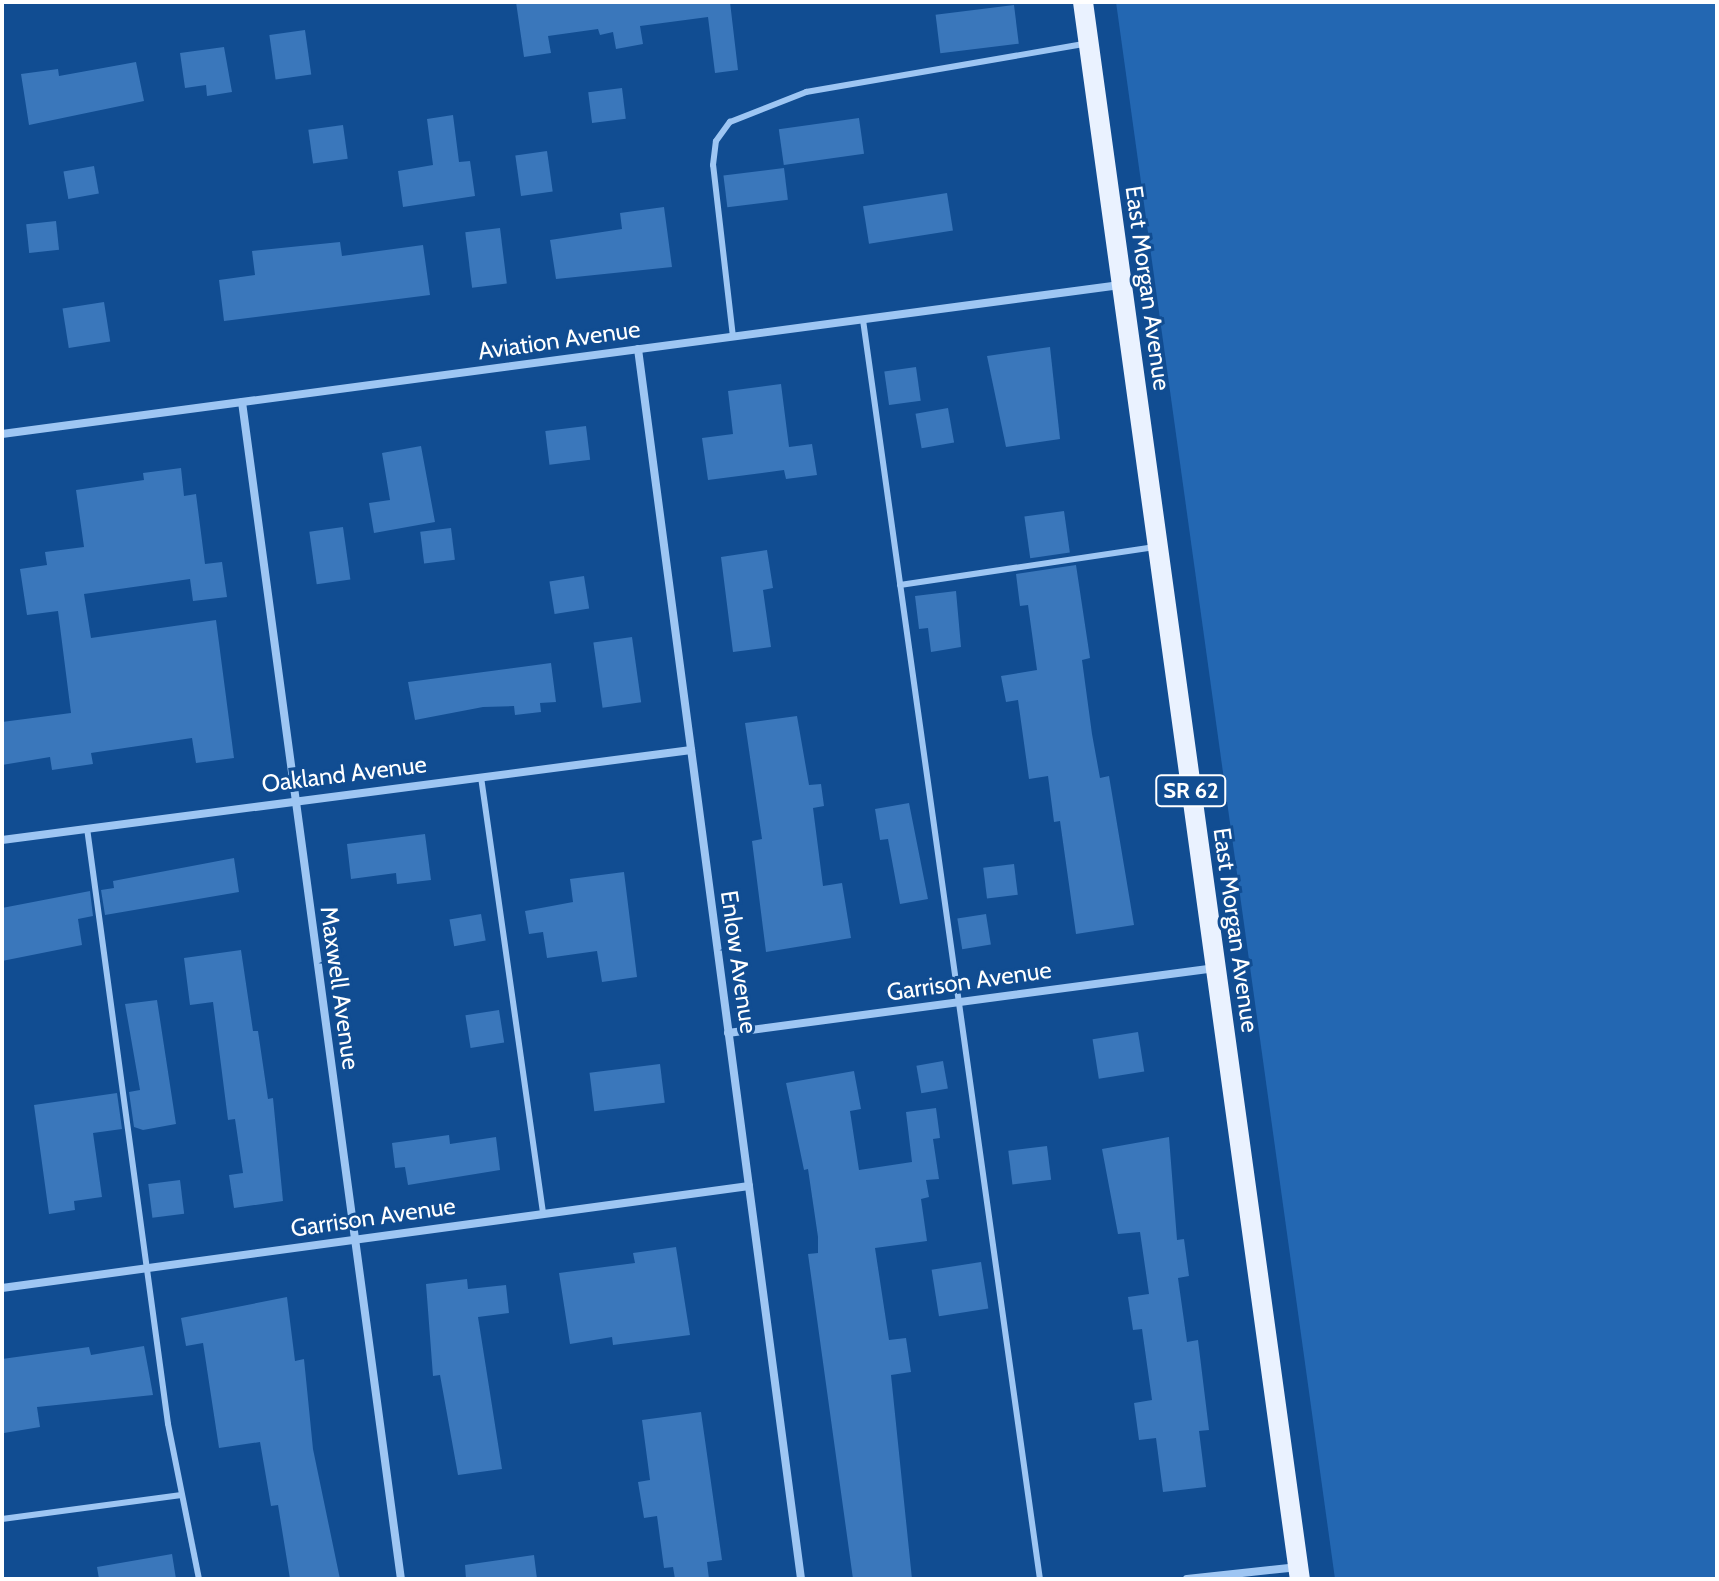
<!DOCTYPE html>
<html>
<head>
<meta charset="utf-8">
<style>
  body { margin:0 }
  #map { position:relative; width:1719px; height:1581px; overflow:hidden; background:#114d92; font-family:Cabin,sans-serif }
  div>[style] { position:absolute }
  .green>* { inset:0; background:#2367b2 }
  .building>* { inset:0; background:#3a77bb; transform-origin:0 0 }
  .lane>* { height:6px; margin:-3px; padding:0 3px; transform-origin:3px; border-radius:3px; background:#9ec6f3 }
  .street>* { height:8px; margin:-4px; padding:0 4px; transform-origin:4px; border-radius:4px; background:#9ec6f3 }
  .primary>* { height:20px; margin:-10px; padding:0 10px; transform-origin:10px; border-radius:10px; background:#eaf2ff }
  span { translate:-50% -50%; white-space:nowrap; text-align:center; line-height:1.15; -webkit-text-stroke:6px #114d92; paint-order:stroke }
  .shield-label span { padding:2px 6px; background:#114d92; border:2px solid; border-radius:6px; -webkit-text-stroke-width:0 }
  .shield-label { font-size:22px; color:#fff; font-weight:700 }
  .street-label { font-size:24px; color:#fff }
  .frame { position:absolute; inset:0; border:4px solid #fff; pointer-events:none }
</style>
</head>
<body>
<div id="map">
  <div class="green">
    <div style="clip-path:polygon(1116px 2px,1717px 2px,1717px 1579px,1335px 1579px)"></div>
  </div>
  <div class="building">
    <div style="clip-path:polygon(516px 2px,730px 2px,738px 70px,715px 73px,708px 17px,640px 26px,643px 44px,616px 49px,613px 32px,600px 35px,598px 29px,548px 36px,551px 53px,524px 57px)"></div>
    <div style="left:1014px;top:5px;width:39px;height:79px;rotate:83deg"></div>
    <div style="left:305px;top:30px;width:45px;height:36px;rotate:82deg"></div>
    <div style="clip-path:polygon(224px 47px,232px 92px,207px 96px,206px 85px,185px 88px,180px 53px)"></div>
    <div style="clip-path:polygon(136px 62px,144px 101px,29px 125px,21px 74px,58px 69px,59px 76px)"></div>
    <div style="left:622px;top:88px;width:31px;height:34px;rotate:83deg"></div>
    <div style="clip-path:polygon(453px 115px,459px 162px,470px 161px,475px 196px,403px 207px,398px 171px,433px 165px,427px 119px)"></div>
    <div style="left:859px;top:118px;width:36px;height:81px;rotate:82deg"></div>
    <div style="left:343px;top:125px;width:34px;height:35px;rotate:82deg"></div>
    <div style="left:547px;top:151px;width:41px;height:32px;rotate:82deg"></div>
    <div style="left:94px;top:166px;width:28px;height:31px;rotate:80deg"></div>
    <div style="left:784px;top:168px;width:32px;height:61px;rotate:83deg"></div>
    <div style="left:947px;top:193px;width:38px;height:85px;rotate:81deg"></div>
    <div style="clip-path:polygon(664px 207px,672px 267px,556px 279px,550px 240px,622px 229px,620px 213px)"></div>
    <div style="left:56px;top:221px;width:29px;height:30px;rotate:84deg"></div>
    <div style="left:500px;top:228px;width:56px;height:35px;rotate:83deg"></div>
    <div style="clip-path:polygon(340px 242px,342px 256px,423px 245px,430px 295px,224px 321px,219px 280px,255px 275px,252px 251px)"></div>
    <div style="left:104px;top:302px;width:40px;height:42px;rotate:81deg"></div>
    <div style="clip-path:polygon(1050px 347px,1060px 439px,1006px 447px,987px 356px)"></div>
    <div style="left:916px;top:367px;width:34px;height:32px;rotate:82deg"></div>
    <div style="clip-path:polygon(781px 384px,789px 447px,812px 444px,817px 475px,786px 479px,784px 470px,708px 480px,702px 438px,733px 434px,728px 391px)"></div>
    <div style="left:948px;top:408px;width:35px;height:33px;rotate:80deg"></div>
    <div style="left:586px;top:426px;width:34px;height:41px;rotate:83deg"></div>
    <div style="clip-path:polygon(421px 446px,435px 522px,374px 533px,369px 503px,390px 500px,382px 453px)"></div>
    <div style="clip-path:polygon(181px 468px,184px 496px,196px 494px,205px 564px,222px 562px,227px 597px,193px 601px,190px 579px,84px 594px,91px 638px,216px 620px,234px 758px,196px 763px,192px 738px,91px 753px,93px 764px,52px 770px,50px 757px,2px 765px,2px 722px,71px 713px,58px 611px,27px 615px,20px 569px,47px 565px,45px 552px,84px 547px,76px 490px,144px 480px,143px 473px)"></div>
    <div style="left:1064px;top:511px;width:42px;height:40px;rotate:82deg"></div>
    <div style="left:343px;top:527px;width:53px;height:34px;rotate:82deg"></div>
    <div style="left:451px;top:528px;width:32px;height:31px;rotate:83deg"></div>
    <div style="clip-path:polygon(767px 550px,773px 588px,763px 590px,771px 647px,733px 652px,721px 557px)"></div>
    <div style="clip-path:polygon(1076px 565px,1090px 658px,1082px 660px,1092px 734px,1100px 778px,1109px 776px,1134px 925px,1076px 934px,1060px 821px,1054px 822px,1048px 776px,1029px 779px,1018px 700px,1006px 702px,1001px 676px,1037px 670px,1028px 605px,1020px 606px,1016px 574px)"></div>
    <div style="left:584px;top:576px;width:33px;height:35px;rotate:81deg"></div>
    <div style="clip-path:polygon(956px 591px,961px 647px,931px 652px,928px 628px,919px 629px,915px 596px)"></div>
    <div style="left:632px;top:637px;width:66px;height:39px;rotate:82deg"></div>
    <div style="clip-path:polygon(551px 663px,556px 702px,540px 703px,541px 712px,515px 715px,514px 706px,483px 707px,415px 720px,408px 682px)"></div>
    <div style="clip-path:polygon(797px 716px,809px 785px,821px 784px,824px 806px,813px 808px,823px 886px,842px 883px,851px 938px,766px 952px,752px 841px,762px 839px,745px 723px)"></div>
    <div style="clip-path:polygon(909px 803px,928px 899px,900px 904px,888px 839px,880px 840px,875px 809px)"></div>
    <div style="clip-path:polygon(425px 834px,431px 880px,397px 884px,396px 873px,351px 879px,347px 844px)"></div>
    <div style="clip-path:polygon(234px 858px,239px 892px,105px 915px,101px 890px,114px 888px,113px 881px)"></div>
    <div style="left:1014px;top:864px;width:31px;height:31px;rotate:83deg"></div>
    <div style="clip-path:polygon(624px 872px,637px 977px,602px 982px,597px 951px,547px 958px,543px 932px,529px 934px,525px 911px,573px 902px,570px 879px)"></div>
    <div style="clip-path:polygon(90px 891px,93px 916px,78px 919px,82px 945px,2px 961px,2px 908px)"></div>
    <div style="left:481px;top:914px;width:27px;height:32px;rotate:80deg"></div>
    <div style="left:986px;top:914px;width:31px;height:29px;rotate:81deg"></div>
    <div style="clip-path:polygon(241px 950px,253px 1031px,258px 1031px,268px 1099px,273px 1098px,283px 1201px,234px 1208px,229px 1175px,243px 1173px,235px 1119px,228px 1120px,213px 1002px,190px 1005px,184px 958px)"></div>
    <div style="clip-path:polygon(157px 1000px,176px 1124px,143px 1130px,134px 1127px,129px 1092px,140px 1090px,125px 1004px)"></div>
    <div style="left:499px;top:1010px;width:33px;height:34px;rotate:81deg"></div>
    <div style="left:1138px;top:1032px;width:40px;height:46px;rotate:81deg"></div>
    <div style="left:943px;top:1061px;width:28px;height:27px;rotate:80deg"></div>
    <div style="left:660px;top:1064px;width:39px;height:71px;rotate:83deg"></div>
    <div style="clip-path:polygon(854px 1071px,861px 1109px,850px 1111px,859px 1170px,912px 1162px,906px 1112px,936px 1108px,940px 1138px,933px 1139px,939px 1179px,926px 1180px,929px 1197px,921px 1199px,927px 1241px,875px 1248px,889px 1340px,906px 1338px,911px 1372px,891px 1375px,912px 1579px,853px 1579px,808px 1254px,818px 1253px,818px 1237px,808px 1169px,804px 1170px,786px 1083px)"></div>
    <div style="clip-path:polygon(117px 1093px,122px 1129px,93px 1133px,102px 1197px,74px 1201px,75px 1210px,49px 1214px,34px 1105px)"></div>
    <div style="clip-path:polygon(449px 1135px,450px 1144px,496px 1137px,500px 1170px,408px 1185px,405px 1167px,395px 1168px,392px 1143px)"></div>
    <div style="clip-path:polygon(1169px 1137px,1177px 1240px,1184px 1239px,1189px 1276px,1178px 1278px,1187px 1342px,1198px 1340px,1209px 1430px,1199px 1431px,1206px 1487px,1163px 1492px,1156px 1438px,1139px 1440px,1134px 1403px,1152px 1400px,1142px 1329px,1133px 1330px,1128px 1297px,1149px 1294px,1140px 1232px,1118px 1234px,1102px 1149px)"></div>
    <div style="left:1047px;top:1146px;width:34px;height:39px;rotate:83deg"></div>
    <div style="left:180px;top:1180px;width:34px;height:32px;rotate:83deg"></div>
    <div style="clip-path:polygon(676px 1247px,690px 1335px,613px 1345px,612px 1337px,570px 1344px,559px 1273px,635px 1263px,633px 1253px)"></div>
    <div style="left:981px;top:1262px;width:47px;height:50px;rotate:81deg"></div>
    <div style="clip-path:polygon(467px 1279px,468px 1289px,506px 1285px,509px 1313px,478px 1317px,502px 1469px,458px 1475px,440px 1375px,433px 1376px,426px 1284px)"></div>
    <div style="clip-path:polygon(287px 1297px,295px 1361px,304px 1359px,313px 1449px,340px 1579px,290px 1579px,278px 1505px,271px 1506px,260px 1442px,219px 1448px,203px 1343px,186px 1346px,181px 1318px)"></div>
    <div style="clip-path:polygon(144px 1346px,153px 1395px,37px 1407px,40px 1427px,4px 1433px,2px 1359px,89px 1347px,91px 1355px)"></div>
    <div style="clip-path:polygon(701px 1412px,722px 1560px,707px 1562px,709px 1579px,675px 1579px,673px 1567px,664px 1568px,657px 1516px,644px 1518px,638px 1482px,650px 1480px,642px 1420px)"></div>
    <div style="clip-path:polygon(172px 1554px,176px 1579px,99px 1579px,97px 1567px)"></div>
    <div style="clip-path:polygon(534px 1555px,537px 1579px,466px 1579px,465px 1565px)"></div>
  </div>
  <div class="lane">
    <div style="left:863px;top:320px;width:1271px;rotate:82deg"></div>
    <div style="left:733px;top:337px;width:173px;rotate:-96.6deg"></div>
    <div style="left:713px;top:165px;width:24px;rotate:-83deg"></div>
    <div style="left:716px;top:141px;width:24px;rotate:-54deg"></div>
    <div style="left:730px;top:122px;width:82px;rotate:-21.5deg"></div>
    <div style="left:806px;top:92px;width:283px;rotate:-9.8deg"></div>
    <div style="left:900px;top:585px;width:256px;rotate:-8.5deg"></div>
    <div style="left:481px;top:777px;width:441px;rotate:81.9deg"></div>
    <div style="left:87px;top:828px;width:601px;rotate:82.26deg"></div>
    <div style="left:168px;top:1424px;width:158px;rotate:78.7deg"></div>
    <div style="left:2px;top:1519px;width:181px;rotate:-7.6deg"></div>
  </div>
  <div class="street">
    <div style="left:638px;top:349px;width:1241px;rotate:82.45deg"></div>
    <div style="left:242px;top:402px;width:1188px;rotate:82.31deg"></div>
    <div style="left:2px;top:434px;width:1128px;rotate:-7.59deg"></div>
    <div style="left:2px;top:840px;width:695px;rotate:-7.44deg"></div>
    <div style="left:728px;top:1033px;width:490px;rotate:-7.6deg"></div>
    <div style="left:2px;top:1288px;width:754px;rotate:-7.78deg"></div>
    <div style="left:1187px;top:1579px;width:112px;rotate:-6.2deg"></div>
  </div>
  <div class="primary">
    <div style="left:1083px;top:2px;width:1592px;rotate:82.17deg"></div>
  </div>
  <div class="shield-label">
    <span style="left:1191px;top:791px">SR 62</span>
  </div>
  <div class="street-label">
    <span style="left:1148px;top:288px;rotate:82deg">East Morgan Avenue</span>
    <span style="left:559px;top:340px;rotate:-8deg">Aviation Avenue</span>
    <span style="left:344px;top:774px;rotate:-7deg">Oakland Avenue</span>
    <span style="left:1236px;top:930px;rotate:82deg">East Morgan Avenue</span>
    <span style="left:739px;top:962px;rotate:82deg">Enlow Avenue</span>
    <span style="left:969px;top:981px;rotate:-8deg">Garrison Avenue</span>
    <span style="left:340px;top:988px;rotate:82deg">Maxwell Avenue</span>
    <span style="left:373px;top:1217px;rotate:-8deg">Garrison Avenue</span>
  </div>
  <div class="frame"></div>
</div>
</body>
</html>
